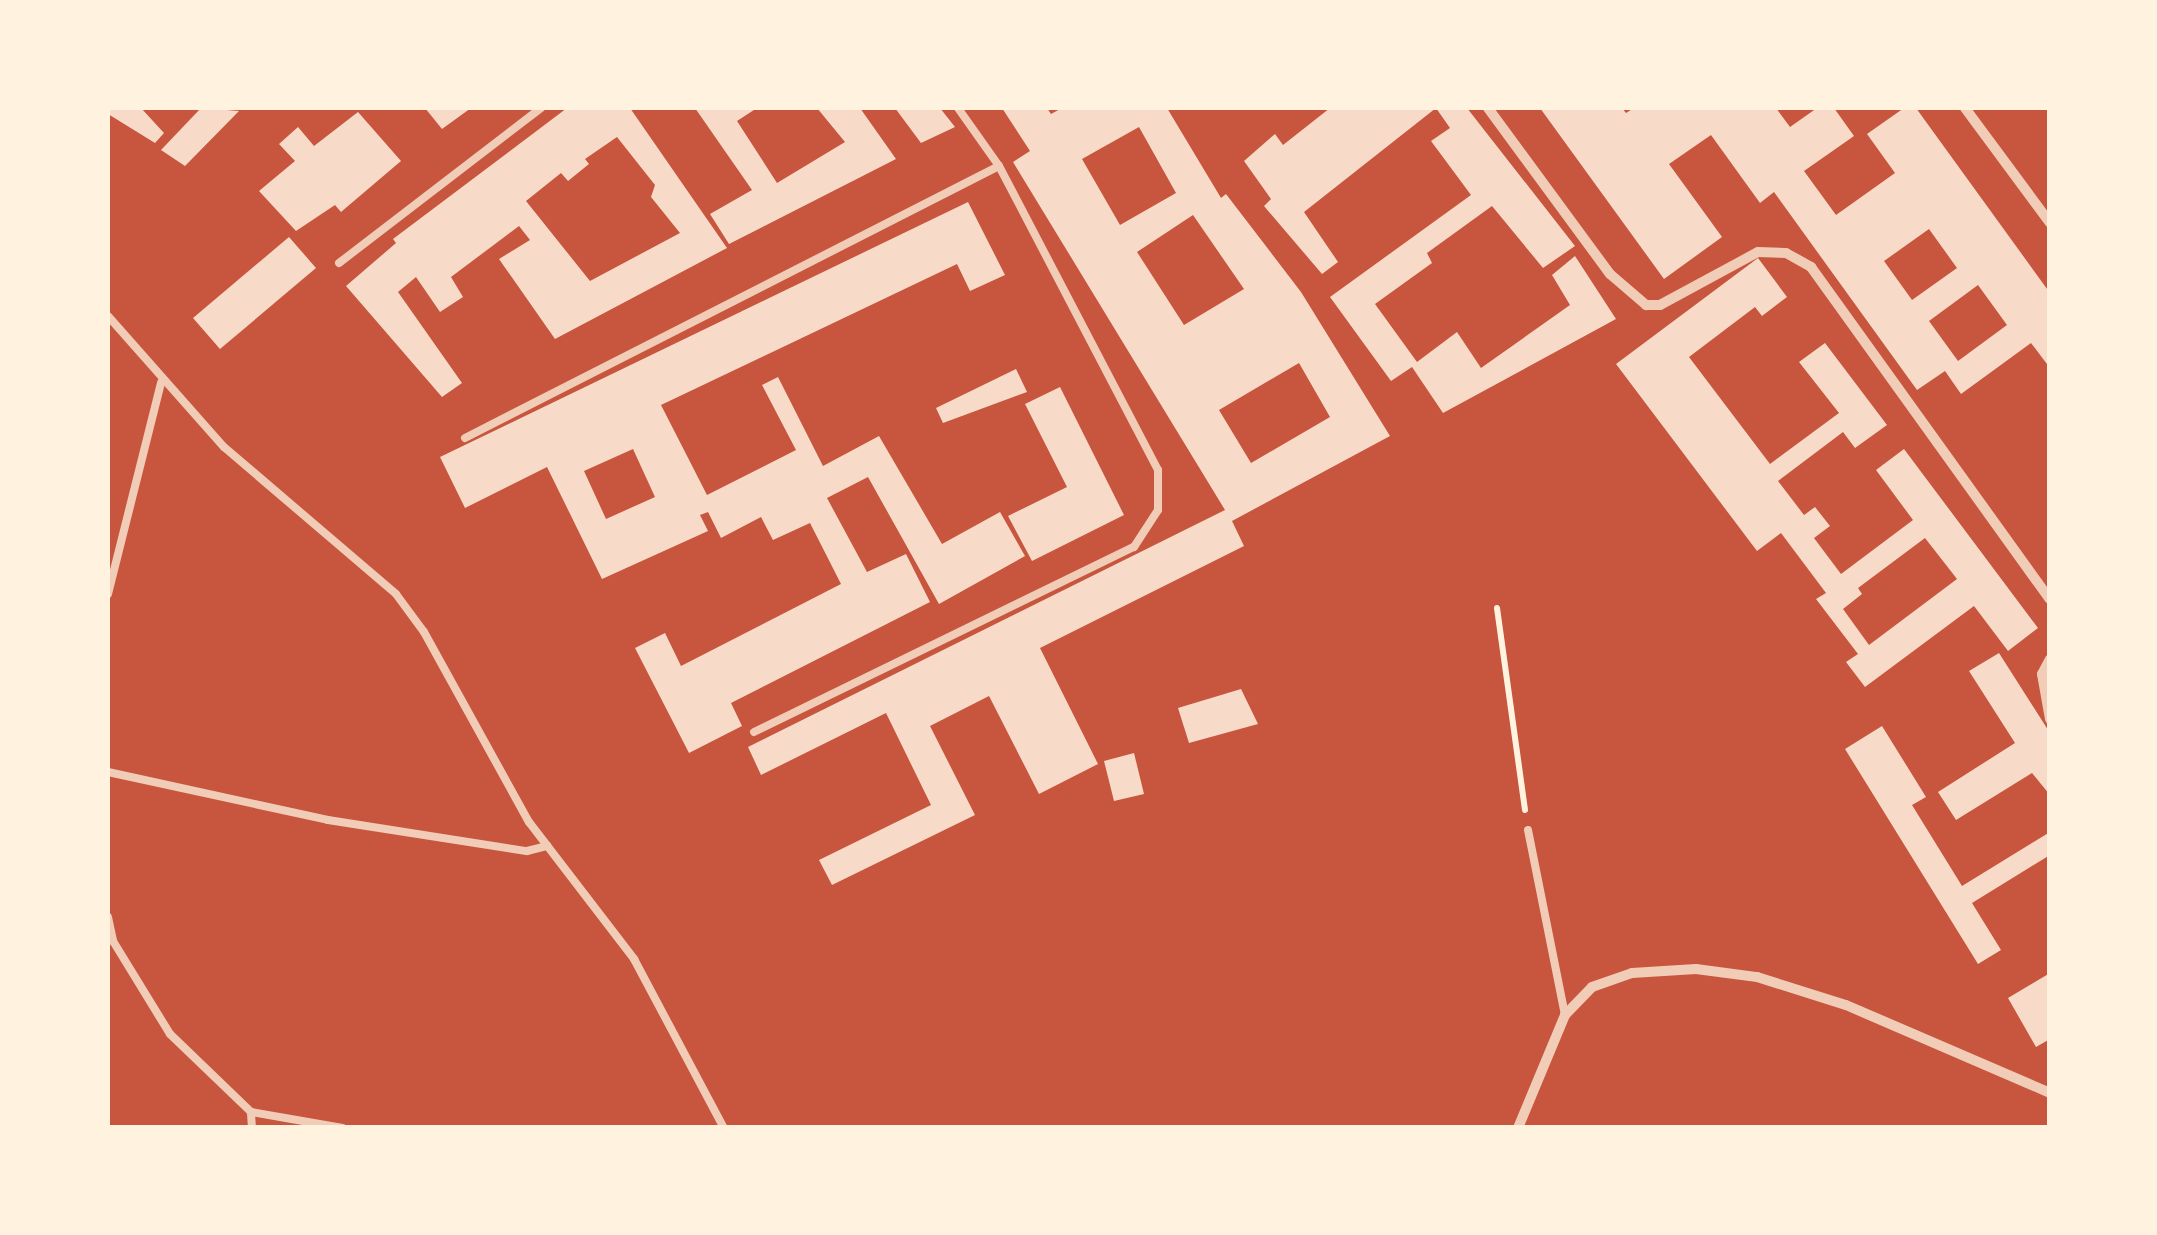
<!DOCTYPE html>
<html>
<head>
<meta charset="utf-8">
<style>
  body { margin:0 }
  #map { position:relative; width:2157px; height:1235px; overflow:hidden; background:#c8553d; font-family:"Alegreya Sans",sans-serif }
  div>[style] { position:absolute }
  .building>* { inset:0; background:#f7dbc8 }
  .path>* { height:6px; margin:-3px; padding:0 3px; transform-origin:3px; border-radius:3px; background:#fff3e0 }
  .service>* { height:8px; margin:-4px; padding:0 4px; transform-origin:4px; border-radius:4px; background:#f1ccb7 }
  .minor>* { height:10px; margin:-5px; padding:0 5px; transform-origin:5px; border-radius:5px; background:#f1ccb7 }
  span { translate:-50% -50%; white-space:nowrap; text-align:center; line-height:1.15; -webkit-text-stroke:9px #fff3e0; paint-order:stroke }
  .frame { position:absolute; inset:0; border:110px solid #fff3e0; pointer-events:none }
</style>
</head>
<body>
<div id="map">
  <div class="building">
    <i style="clip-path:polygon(108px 108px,141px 108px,164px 133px,155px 143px,108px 114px)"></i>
    <i style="clip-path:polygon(201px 108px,239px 111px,185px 166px,161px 150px)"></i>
    <i style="clip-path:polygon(425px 108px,471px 108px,442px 129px)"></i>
    <i style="clip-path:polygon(evenodd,567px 108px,630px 108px,727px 248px,555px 339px,499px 259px,530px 240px,519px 226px,451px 277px,463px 297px,440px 312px,416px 277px,398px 292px,462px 383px,442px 397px,346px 286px,396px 243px,393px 239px,567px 108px,617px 137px,655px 185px,651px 197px,680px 233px,590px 281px,526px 201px,561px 173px,568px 181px,589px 164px,585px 159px,617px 137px)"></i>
    <i style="clip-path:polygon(695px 108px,757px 108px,737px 121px,777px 183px,845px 142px,817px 108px,860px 108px,896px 159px,729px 244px,710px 214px,752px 190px)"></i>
    <i style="clip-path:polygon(895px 108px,940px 108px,955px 127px,921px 143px)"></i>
    <i style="clip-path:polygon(evenodd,1002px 108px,1047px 108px,1051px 114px,1062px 108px,1167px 108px,1221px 198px,1226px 194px,1301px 292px,1390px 436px,1232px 521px,1244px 546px,1040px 648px,1098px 764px,1039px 794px,989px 696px,930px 726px,975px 815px,832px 885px,819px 860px,931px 805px,886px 713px,761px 775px,748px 747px,1225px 510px,1013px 162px,1030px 151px,1002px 108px,1139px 127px,1176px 193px,1120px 225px,1082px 159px,1139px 127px,1002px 108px,1193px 215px,1244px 289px,1184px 325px,1137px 252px,1193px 215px,1002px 108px,1299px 363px,1330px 417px,1251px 463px,1219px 410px,1299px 363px)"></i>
    <i style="clip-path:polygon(1330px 108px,1467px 108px,1575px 246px,1543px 268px,1492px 206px,1427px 253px,1432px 263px,1375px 304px,1417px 362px,1457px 332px,1481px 368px,1570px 305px,1552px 275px,1575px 256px,1616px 319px,1443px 413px,1412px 367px,1391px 381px,1330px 297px,1471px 195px,1431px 141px,1450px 128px,1436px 108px,1304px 212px,1338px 262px,1322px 274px,1264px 206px,1271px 199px,1244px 161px,1275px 134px,1283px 145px)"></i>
    <i style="clip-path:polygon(evenodd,1540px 108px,1622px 108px,1626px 113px,1634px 108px,1776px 108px,1790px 127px,1817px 108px,1834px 108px,1854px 136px,1804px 171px,1836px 215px,1895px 173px,1867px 134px,1904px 108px,1916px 108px,2050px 293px,2050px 368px,2031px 343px,1961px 394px,1945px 371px,1917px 390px,1774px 192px,1760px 203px,1711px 135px,1669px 164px,1722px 237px,1664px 279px,1540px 108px,1929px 229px,1957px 268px,1912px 300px,1884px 261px,1929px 229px,1540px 108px,1978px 285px,2007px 325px,1958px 361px,1929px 321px,1978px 285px)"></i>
    <i style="clip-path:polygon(358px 112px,401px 161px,341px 212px,335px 205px,296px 231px,259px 191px,295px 161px,279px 144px,298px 127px,314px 146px)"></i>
    <i style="clip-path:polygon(evenodd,968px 202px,1005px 275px,970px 291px,957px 264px,661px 405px,707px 495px,796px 450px,762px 385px,778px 377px,823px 466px,879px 436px,942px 544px,1000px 512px,1025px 556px,939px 604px,868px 477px,827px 498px,867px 572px,906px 554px,930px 602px,731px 703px,742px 726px,689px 753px,635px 648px,665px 633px,681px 666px,841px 584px,810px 523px,773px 540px,761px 517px,721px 538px,708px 512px,700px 515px,708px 531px,602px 579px,547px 467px,465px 508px,440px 457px,968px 202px,633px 449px,655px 497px,606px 519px,584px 471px,633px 449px)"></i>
    <i style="clip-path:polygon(289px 237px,316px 268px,220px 349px,193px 318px)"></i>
    <i style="clip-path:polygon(evenodd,1758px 258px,1787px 297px,1762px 316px,1755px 307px,1689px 357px,1770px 464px,1839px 413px,1799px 362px,1825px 343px,1887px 425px,1855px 448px,1843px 432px,1778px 481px,1804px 515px,1815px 507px,1830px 526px,1814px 538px,1841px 574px,1913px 520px,1876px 470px,1904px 449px,2038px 628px,2008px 651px,1974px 606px,1865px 687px,1846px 662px,1858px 654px,1816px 599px,1826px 593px,1781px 533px,1757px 551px,1616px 364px,1758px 258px,1925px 538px,1957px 579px,1869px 645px,1843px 609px,1862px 594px,1858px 588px,1925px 538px)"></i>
    <i style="clip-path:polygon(1016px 369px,1027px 392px,943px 423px,936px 408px)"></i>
    <i style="clip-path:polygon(1060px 387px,1124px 515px,1032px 561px,1008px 516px,1067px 487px,1025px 404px)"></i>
    <i style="clip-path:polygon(1999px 653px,2050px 733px,2050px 795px,2032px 773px,1956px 820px,1938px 792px,2015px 743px,1969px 671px)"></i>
    <i style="clip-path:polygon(1241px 689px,1258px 724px,1189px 743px,1178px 708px)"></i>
    <i style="clip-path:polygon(1882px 726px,1926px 797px,1912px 805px,1962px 886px,2050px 832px,2050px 855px,1972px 903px,2001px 950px,1978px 964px,1845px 749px)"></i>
    <i style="clip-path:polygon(1134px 753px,1144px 794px,1114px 801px,1104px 761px)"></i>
    <i style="clip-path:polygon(2050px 973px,2050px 1039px,2036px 1047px,2008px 998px)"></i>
  </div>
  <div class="path">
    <i style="left:1497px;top:608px;width:204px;rotate:82.1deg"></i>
  </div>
  <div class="service">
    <i style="left:339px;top:263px;width:255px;rotate:-37.5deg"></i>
    <i style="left:108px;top:316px;width:175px;rotate:48.5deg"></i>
    <i style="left:224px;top:447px;width:226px;rotate:40.5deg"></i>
    <i style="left:396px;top:594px;width:47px;rotate:53.6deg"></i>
    <i style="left:424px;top:632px;width:217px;rotate:61.1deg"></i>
    <i style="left:529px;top:822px;width:173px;rotate:52.5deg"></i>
    <i style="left:634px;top:959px;width:191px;rotate:62deg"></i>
    <i style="left:465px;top:438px;width:599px;rotate:-26.99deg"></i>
    <i style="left:108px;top:594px;width:218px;rotate:-75.9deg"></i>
    <i style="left:754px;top:732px;width:423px;rotate:-26deg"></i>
    <i style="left:1134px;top:547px;width:44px;rotate:-57deg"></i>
    <i style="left:1158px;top:510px;width:40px;rotate:-90deg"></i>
    <i style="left:1158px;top:470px;width:343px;rotate:-117.6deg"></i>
    <i style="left:999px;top:166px;width:71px;rotate:-125.3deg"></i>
    <i style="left:108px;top:772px;width:225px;rotate:12.3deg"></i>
    <i style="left:328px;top:820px;width:201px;rotate:8.9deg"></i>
    <i style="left:527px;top:851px;width:21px;rotate:-14deg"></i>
    <i style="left:1528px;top:830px;width:189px;rotate:78.7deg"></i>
    <i style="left:108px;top:917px;width:25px;rotate:78deg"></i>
    <i style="left:113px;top:941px;width:109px;rotate:58.5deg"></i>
    <i style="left:170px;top:1034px;width:112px;rotate:43.9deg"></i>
    <i style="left:252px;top:1128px;width:16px;rotate:-94deg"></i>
    <i style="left:251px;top:1112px;width:93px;rotate:9.9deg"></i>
  </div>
  <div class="minor">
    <i style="left:1488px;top:108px;width:206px;rotate:53.7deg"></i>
    <i style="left:1610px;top:274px;width:48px;rotate:40.7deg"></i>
    <i style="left:1646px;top:305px;width:14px"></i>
    <i style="left:1660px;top:305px;width:111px;rotate:-28.4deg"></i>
    <i style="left:1758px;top:252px;width:28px;rotate:2deg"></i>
    <i style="left:1786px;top:253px;width:29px;rotate:29deg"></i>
    <i style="left:1811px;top:267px;width:409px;rotate:54.3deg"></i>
    <i style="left:1965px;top:108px;width:143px;rotate:53.5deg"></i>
    <i style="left:2050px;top:659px;width:17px;rotate:118deg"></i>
    <i style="left:2042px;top:674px;width:46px;rotate:79.9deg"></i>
    <i style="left:1518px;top:1128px;width:122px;rotate:-67.4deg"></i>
    <i style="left:1565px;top:1015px;width:39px;rotate:-46deg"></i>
    <i style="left:1592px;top:987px;width:42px;rotate:-19.3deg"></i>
    <i style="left:1632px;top:973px;width:64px;rotate:-3.6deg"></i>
    <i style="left:1696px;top:969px;width:62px;rotate:7.5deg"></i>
    <i style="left:1757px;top:977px;width:93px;rotate:17.5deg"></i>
    <i style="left:1846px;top:1005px;width:222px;rotate:23.3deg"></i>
  </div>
  <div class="frame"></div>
</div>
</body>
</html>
